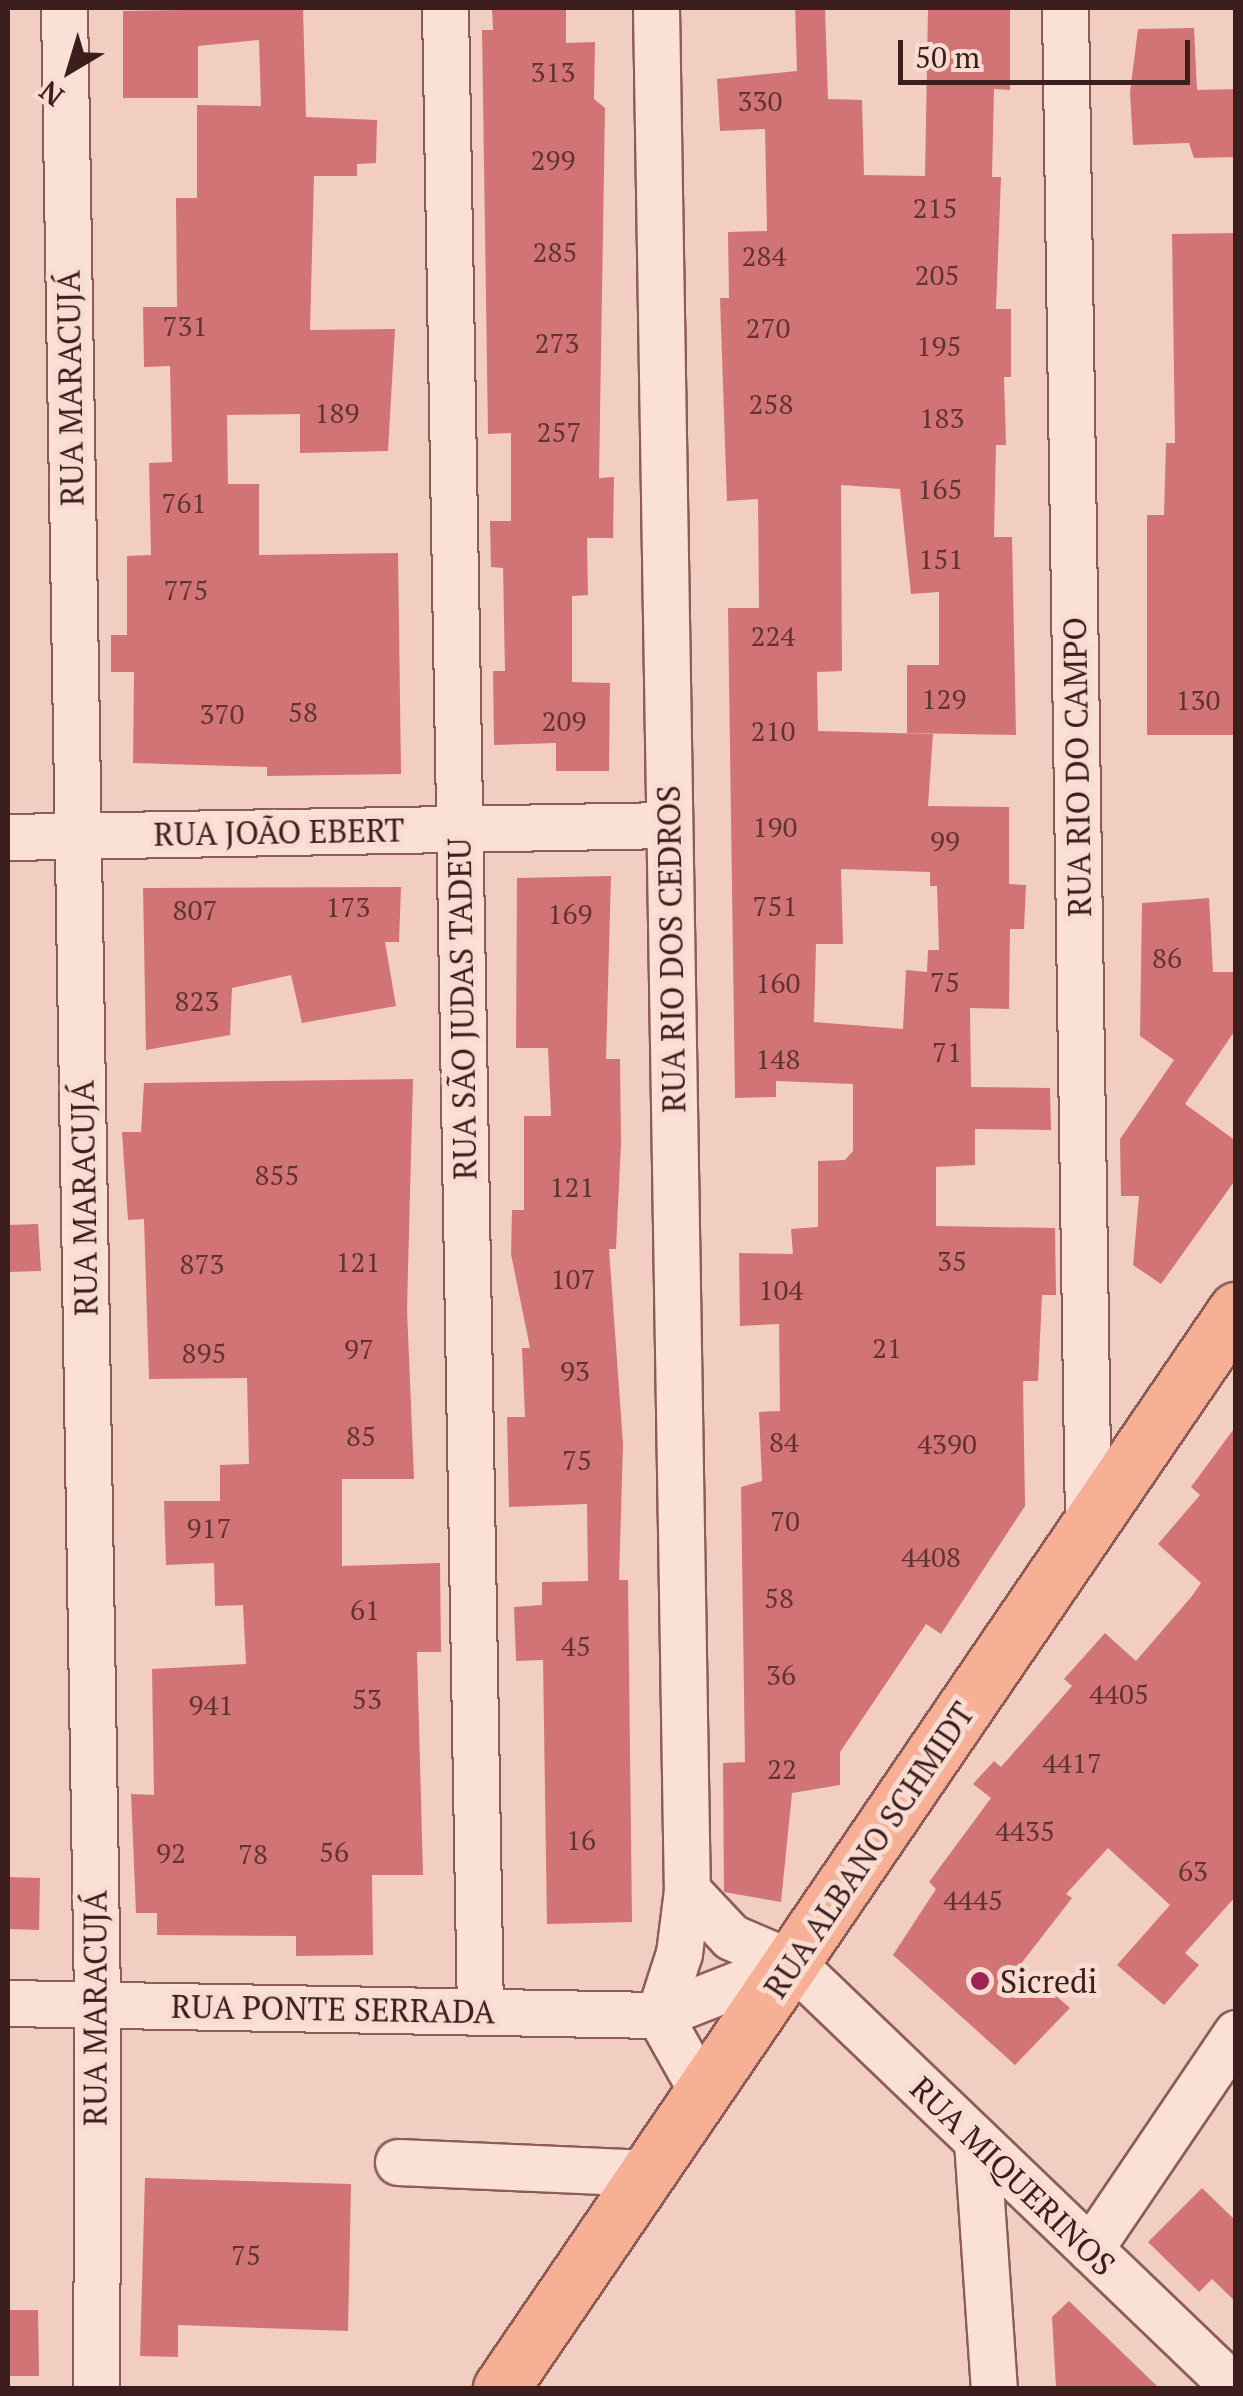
<!DOCTYPE html>
<html>
<head>
<meta charset="utf-8">
<style>
  body { margin:0 }
  #map { position:relative; width:1243px; height:2396px; overflow:hidden; background:#f1cec1; font-family:"PT Serif",serif }
  div>[style] { position:absolute }
  .building>* { inset:0; background:#d27475 }
  .roads { filter:drop-shadow(2px 0 #8c5d57) drop-shadow(-2px 0 #8c5d57) drop-shadow(0 2px #8c5d57) drop-shadow(0 -2px #8c5d57) }
  .minor>* { height:45px; margin:-22.5px; padding:0 22.5px; transform-origin:22.5px; border-radius:22.5px; background:#fbe0d5 }
  .major>* { height:55px; margin:-27.5px; padding:0 27.5px; transform-origin:27.5px; border-radius:27.5px; background:#f7b096 }
  .dots>* { width:28px; height:28px; translate:-50% -50%; box-sizing:border-box; border:5px solid #f8dcd1; border-radius:50% }
  span { translate:-50% -50%; white-space:nowrap; text-align:center; line-height:1.15; -webkit-text-stroke:10px #f8dcd1; paint-order:stroke }
  .number-label { font-size:28px; color:#613433 }
  .number-label span { -webkit-text-stroke-width:0 }
  .street-label { font-size:32px; color:#3b1e1d }
  .poi-label { font-size:32px; color:#3b1e1d }
  .left { translate:0 -50%; text-align:left }
  .frame { position:absolute; inset:0; border:10px solid #3b1e1d; pointer-events:none }
  .north { position:absolute; left:20px; top:20px; width:100px; height:100px; -webkit-text-stroke:8px #f8dcd1; paint-order:stroke; rotate:218deg; font-size:28px; font-weight:700; line-height:40px; text-align:center; color:#3b1e1d }
  .north::after { content:''; display:block; margin:auto; width:35px; height:45px; background:#3b1e1d; clip-path:polygon(50% 0,100% 100%,50% 72%,0 100%) }
  .scale { position:absolute; left:898px; top:40px; width:292px; height:45px; box-sizing:border-box; border:5px solid #3b1e1d; border-top:0; padding-left:12px; font-size:30px; line-height:35px; white-space:nowrap; color:#3b1e1d; -webkit-text-stroke:8px #f8dcd1; paint-order:stroke }
</style>
</head>
<body>
<div id="map">
  <div class="building">
    <i style="clip-path:polygon(303px 8px,306px 117px,377px 120px,376px 163px,357px 164px,357px 176px,314px 176px,310px 330px,395px 329px,388px 451px,300px 453px,300px 414px,227px 415px,228px 484px,259px 484px,259px 555px,398px 553px,401px 774px,267px 776px,267px 767px,133px 763px,134px 672px,111px 672px,111px 635px,127px 635px,127px 556px,151px 555px,149px 463px,172px 462px,170px 366px,144px 367px,143px 307px,177px 307px,176px 198px,197px 198px,197px 105px,261px 106px,259px 40px,198px 46px,198px 98px,123px 98px,123px 11px)"></i>
    <i style="clip-path:polygon(492px 8px,566px 8px,566px 43px,595px 42px,594px 99px,605px 108px,599px 478px,614px 477px,613px 538px,587px 538px,588px 595px,572px 596px,572px 682px,610px 683px,609px 771px,556px 771px,556px 743px,494px 745px,493px 671px,505px 671px,503px 568px,491px 567px,490px 521px,511px 521px,511px 433px,488px 434px,482px 30px,493px 30px)"></i>
    <i style="clip-path:polygon(evenodd,795px 8px,825px 8px,828px 99px,862px 100px,864px 175px,925px 176px,928px 8px,1010px 8px,1010px 90px,994px 89px,992px 177px,1001px 177px,996px 309px,1011px 309px,1011px 377px,1004px 377px,1006px 445px,996px 445px,994px 537px,1012px 537px,1016px 735px,907px 733px,907px 665px,939px 665px,939px 592px,911px 594px,900px 489px,841px 485px,842px 671px,817px 672px,818px 731px,933px 734px,928px 806px,1009px 807px,1009px 884px,1026px 885px,1024px 929px,1010px 929px,1009px 1009px,970px 1008px,971px 1087px,1050px 1088px,1051px 1130px,975px 1129px,975px 1165px,936px 1167px,936px 1226px,1055px 1228px,1056px 1295px,1042px 1295px,1038px 1381px,1023px 1381px,1025px 1506px,941px 1634px,926px 1624px,840px 1752px,840px 1785px,792px 1793px,781px 1902px,724px 1892px,723px 1763px,745px 1762px,741px 1487px,762px 1481px,759px 1412px,780px 1411px,779px 1324px,740px 1326px,739px 1253px,793px 1254px,791px 1229px,818px 1227px,818px 1161px,845px 1160px,853px 1151px,853px 1084px,776px 1081px,776px 1097px,735px 1098px,728px 608px,759px 608px,758px 499px,727px 501px,720px 298px,729px 298px,728px 232px,767px 231px,765px 129px,720px 131px,717px 79px,797px 71px,795px 8px,841px 869px,930px 872px,930px 886px,937px 886px,939px 950px,928px 950px,927px 972px,906px 970px,903px 1029px,814px 1022px,816px 944px,843px 944px,841px 869px)"></i>
    <i style="clip-path:polygon(1194px 28px,1197px 90px,1236px 89px,1236px 157px,1194px 158px,1189px 143px,1133px 145px,1130px 92px,1138px 29px)"></i>
    <i style="clip-path:polygon(1236px 233px,1236px 735px,1147px 735px,1147px 515px,1164px 515px,1166px 443px,1175px 443px,1172px 234px)"></i>
    <i style="clip-path:polygon(611px 876px,606px 1059px,620px 1059px,621px 1143px,616px 1249px,609px 1249px,623px 1444px,619px 1580px,628px 1580px,632px 1922px,547px 1924px,543px 1660px,516px 1661px,514px 1607px,542px 1605px,542px 1582px,588px 1581px,587px 1504px,509px 1507px,507px 1417px,525px 1417px,522px 1348px,530px 1348px,511px 1254px,512px 1210px,524px 1210px,524px 1116px,551px 1116px,548px 1048px,516px 1048px,517px 878px)"></i>
    <i style="clip-path:polygon(401px 887px,399px 942px,385px 942px,396px 1006px,302px 1023px,291px 975px,232px 988px,230px 1035px,146px 1050px,143px 888px)"></i>
    <i style="clip-path:polygon(1209px 898px,1213px 972px,1236px 972px,1236px 1029px,1185px 1104px,1236px 1141px,1236px 1179px,1161px 1284px,1133px 1265px,1139px 1196px,1121px 1196px,1120px 1139px,1174px 1060px,1140px 1036px,1142px 903px)"></i>
    <i style="clip-path:polygon(413px 1079px,407px 1309px,414px 1479px,342px 1479px,342px 1566px,440px 1563px,441px 1652px,417px 1652px,423px 1875px,372px 1875px,373px 1955px,296px 1956px,296px 1936px,157px 1935px,157px 1913px,136px 1913px,131px 1794px,154px 1795px,152px 1669px,246px 1664px,243px 1605px,215px 1606px,214px 1563px,166px 1565px,164px 1501px,220px 1501px,220px 1465px,249px 1464px,247px 1378px,149px 1379px,144px 1219px,128px 1220px,122px 1132px,141px 1132px,144px 1083px)"></i>
    <i style="clip-path:polygon(38px 1224px,41px 1271px,8px 1272px,8px 1225px)"></i>
    <i style="clip-path:polygon(1236px 1426px,1236px 1896px,1185px 1953px,1199px 1965px,1164px 2005px,1117px 1965px,1170px 1905px,1108px 1848px,1066px 1894px,1072px 1898px,1020px 1965px,1070px 2008px,1015px 2065px,893px 1955px,936px 1889px,929px 1882px,991px 1798px,973px 1784px,994px 1761px,1001px 1767px,1072px 1686px,1064px 1679px,1105px 1633px,1136px 1661px,1192px 1596px,1201px 1583px,1158px 1544px,1200px 1495px,1191px 1487px)"></i>
    <i style="clip-path:polygon(8px 1877px,40px 1878px,39px 1930px,8px 1929px)"></i>
    <i style="clip-path:polygon(145px 2178px,351px 2184px,348px 2331px,178px 2325px,178px 2357px,140px 2356px)"></i>
    <i style="clip-path:polygon(1202px 2188px,1236px 2221px,1236px 2302px,1212px 2279px,1199px 2292px,1148px 2242px)"></i>
    <i style="clip-path:polygon(1069px 2301px,1159px 2388px,1056px 2388px,1052px 2317px)"></i>
    <i style="clip-path:polygon(8px 2310px,38px 2310px,39px 2376px,8px 2376px)"></i>
  </div>
  <div class="roads">
    <div class="minor">
      <i style="left:64px;top:8px;width:1997px;rotate:89.05deg"></i>
      <i style="left:97px;top:2005px;width:383px;rotate:90.1deg"></i>
      <i style="left:445px;top:8px;width:2003px;rotate:89deg"></i>
      <i style="left:656px;top:8px;width:1882px;rotate:89.06deg"></i>
      <i style="left:687px;top:1890px;width:64px;rotate:97.2deg"></i>
      <i style="left:679px;top:1953px;width:65px;rotate:107.9deg"></i>
      <i style="left:1065px;top:8px;width:1519px;rotate:89.13deg"></i>
      <i style="left:8px;top:837px;width:661px;rotate:-1.04deg"></i>
      <i style="left:687px;top:1890px;width:64px;rotate:46.9deg"></i>
      <i style="left:731px;top:1937px;width:66px;rotate:23.1deg"></i>
      <i style="left:792px;top:1963px;width:614px;rotate:43.81deg"></i>
      <i style="left:8px;top:2003px;width:651px;rotate:1.06deg"></i>
      <i style="left:659px;top:2015px;width:143px;rotate:-21.4deg"></i>
      <i style="left:659px;top:2015px;width:90px;rotate:60.6deg"></i>
      <i style="left:977px;top:2141px;width:248px;rotate:86.1deg"></i>
      <i style="left:398px;top:2162px;width:251px;rotate:2.5deg"></i>
      <i style="left:1090px;top:2249px;width:261px;rotate:-55.9deg"></i>
    </div>
    <div class="major">
      <i style="left:501px;top:2388px;width:1305px;rotate:-55.71deg"></i>
    </div>
  </div>
  <div class="dots">
    <i style="left:980px;top:1981px;background:#a02358"></i>
  </div>
  <div class="number-label">
    <span style="left:553px;top:72px">313</span>
    <span style="left:760px;top:101px">330</span>
    <span style="left:553px;top:160px">299</span>
    <span style="left:935px;top:208px">215</span>
    <span style="left:555px;top:252px">285</span>
    <span style="left:764px;top:256px">284</span>
    <span style="left:937px;top:275px">205</span>
    <span style="left:185px;top:326px">731</span>
    <span style="left:768px;top:328px">270</span>
    <span style="left:557px;top:343px">273</span>
    <span style="left:939px;top:346px">195</span>
    <span style="left:771px;top:404px">258</span>
    <span style="left:337px;top:413px">189</span>
    <span style="left:942px;top:418px">183</span>
    <span style="left:559px;top:432px">257</span>
    <span style="left:940px;top:489px">165</span>
    <span style="left:184px;top:503px">761</span>
    <span style="left:941px;top:559px">151</span>
    <span style="left:186px;top:590px">775</span>
    <span style="left:773px;top:636px">224</span>
    <span style="left:944px;top:699px">129</span>
    <span style="left:1198px;top:700px">130</span>
    <span style="left:303px;top:712px">58</span>
    <span style="left:222px;top:714px">370</span>
    <span style="left:564px;top:721px">209</span>
    <span style="left:773px;top:731px">210</span>
    <span style="left:775px;top:827px">190</span>
    <span style="left:945px;top:841px">99</span>
    <span style="left:775px;top:906px">751</span>
    <span style="left:348px;top:907px">173</span>
    <span style="left:195px;top:910px">807</span>
    <span style="left:570px;top:914px">169</span>
    <span style="left:1167px;top:958px">86</span>
    <span style="left:945px;top:982px">75</span>
    <span style="left:778px;top:983px">160</span>
    <span style="left:197px;top:1001px">823</span>
    <span style="left:947px;top:1052px">71</span>
    <span style="left:778px;top:1059px">148</span>
    <span style="left:277px;top:1175px">855</span>
    <span style="left:572px;top:1187px">121</span>
    <span style="left:952px;top:1261px">35</span>
    <span style="left:358px;top:1262px">121</span>
    <span style="left:202px;top:1264px">873</span>
    <span style="left:573px;top:1279px">107</span>
    <span style="left:781px;top:1290px">104</span>
    <span style="left:887px;top:1348px">21</span>
    <span style="left:359px;top:1349px">97</span>
    <span style="left:204px;top:1353px">895</span>
    <span style="left:575px;top:1371px">93</span>
    <span style="left:361px;top:1436px">85</span>
    <span style="left:784px;top:1442px">84</span>
    <span style="left:947px;top:1444px">4390</span>
    <span style="left:577px;top:1460px">75</span>
    <span style="left:785px;top:1521px">70</span>
    <span style="left:209px;top:1528px">917</span>
    <span style="left:931px;top:1557px">4408</span>
    <span style="left:779px;top:1598px">58</span>
    <span style="left:365px;top:1610px">61</span>
    <span style="left:576px;top:1646px">45</span>
    <span style="left:781px;top:1675px">36</span>
    <span style="left:1119px;top:1694px">4405</span>
    <span style="left:367px;top:1699px">53</span>
    <span style="left:211px;top:1705px">941</span>
    <span style="left:1072px;top:1763px">4417</span>
    <span style="left:782px;top:1769px">22</span>
    <span style="left:1025px;top:1831px">4435</span>
    <span style="left:581px;top:1840px">16</span>
    <span style="left:334px;top:1852px">56</span>
    <span style="left:171px;top:1853px">92</span>
    <span style="left:253px;top:1854px">78</span>
    <span style="left:1193px;top:1871px">63</span>
    <span style="left:973px;top:1900px">4445</span>
    <span style="left:246px;top:2255px">75</span>
  </div>
  <div class="street-label">
    <span style="left:70px;top:388px;rotate:-91deg">RUA MARACUJÁ</span>
    <span style="left:1077px;top:767px;rotate:-91deg">RUA RIO DO CAMPO</span>
    <span style="left:279px;top:832px;rotate:-1deg">RUA JOÃO EBERT</span>
    <span style="left:671px;top:949px;rotate:-91deg">RUA RIO DOS CEDROS</span>
    <span style="left:462px;top:1009px;rotate:-91deg">RUA SÃO JUDAS TADEU</span>
    <span style="left:84px;top:1198px;rotate:-91deg">RUA MARACUJÁ</span>
    <span style="left:869px;top:1850px;rotate:-56deg">RUA ALBANO SCHMIDT</span>
    <span style="left:95px;top:2008px;rotate:-90deg">RUA MARACUJÁ</span>
    <span style="left:333px;top:2009px;rotate:1deg">RUA PONTE SERRADA</span>
    <span style="left:1013px;top:2176px;rotate:44deg">RUA MIQUERINOS</span>
  </div>
  <div class="poi-label">
    <span class="left" style="left:1000px;top:1981px">Sicredi</span>
  </div>
  <div class="frame"></div>
  <div class="north">N</div>
  <div class="scale">50 m</div>
</div>
</body>
</html>
